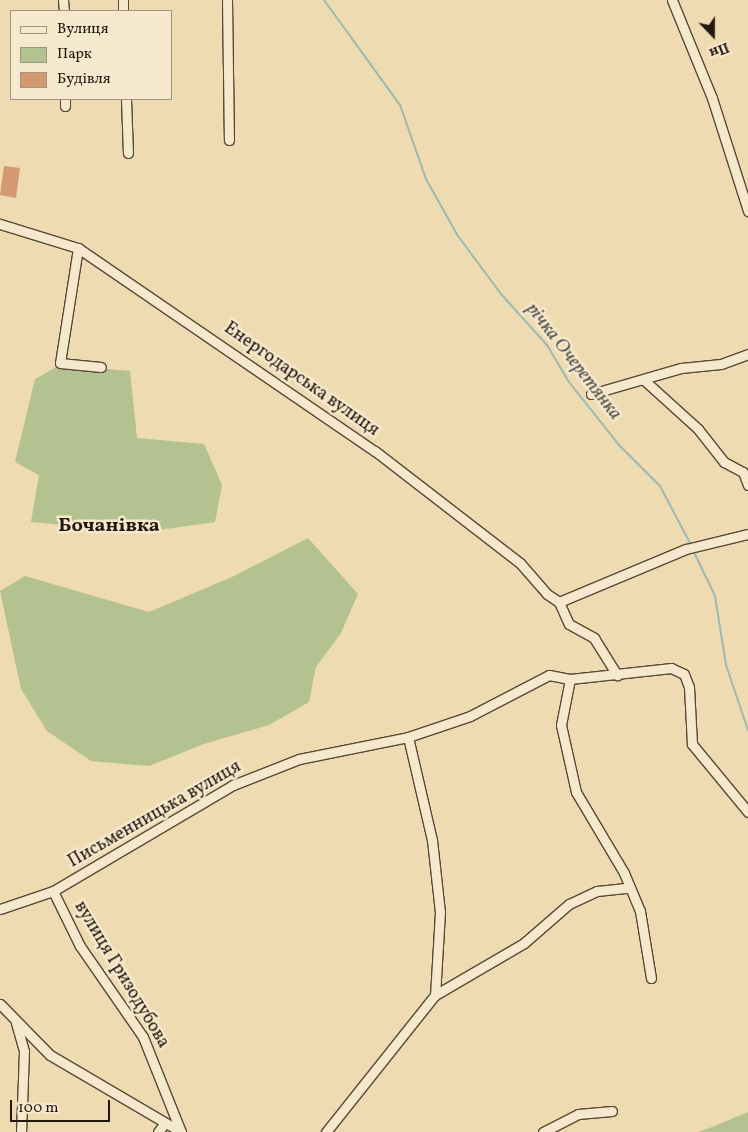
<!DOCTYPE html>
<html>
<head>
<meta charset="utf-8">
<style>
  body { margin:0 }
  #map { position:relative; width:748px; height:1132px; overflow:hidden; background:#efdbb1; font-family:Vollkorn,serif }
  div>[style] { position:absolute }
  .green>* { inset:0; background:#b4c190 }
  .stream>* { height:2px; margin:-1px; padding:0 1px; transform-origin:1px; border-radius:1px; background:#9cb9b3 }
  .building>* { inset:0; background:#d49972 }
  .roads { filter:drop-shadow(1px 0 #564937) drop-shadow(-1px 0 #564937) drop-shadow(0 1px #564937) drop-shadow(0 -1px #564937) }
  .minor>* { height:9px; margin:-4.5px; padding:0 4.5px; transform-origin:4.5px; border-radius:4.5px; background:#f5e8cc }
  span { translate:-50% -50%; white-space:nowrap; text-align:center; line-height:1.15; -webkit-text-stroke:5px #f5e8cc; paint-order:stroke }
  .street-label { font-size:18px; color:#23180e }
  .water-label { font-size:19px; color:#4d5048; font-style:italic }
  .quarter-label { font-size:20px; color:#23180e; font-weight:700 }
  .legend { position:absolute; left:10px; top:10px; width:162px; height:90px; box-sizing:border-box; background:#f5e8cc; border:1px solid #a19580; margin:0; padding:6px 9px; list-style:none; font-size:15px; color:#23180e }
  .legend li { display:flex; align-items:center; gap:10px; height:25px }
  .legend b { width:25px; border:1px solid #a19580 }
  .north { position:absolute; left:688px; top:10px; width:50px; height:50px; -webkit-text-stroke:4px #f5e8cc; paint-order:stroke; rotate:158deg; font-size:14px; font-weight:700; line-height:20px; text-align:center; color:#23180e }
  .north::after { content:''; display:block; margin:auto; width:18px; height:22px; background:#23180e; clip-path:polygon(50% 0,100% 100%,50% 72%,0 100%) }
  .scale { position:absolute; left:10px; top:1100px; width:100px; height:22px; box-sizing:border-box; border:2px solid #23180e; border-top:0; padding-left:6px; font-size:15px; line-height:18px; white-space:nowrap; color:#23180e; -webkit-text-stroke:4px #f5e8cc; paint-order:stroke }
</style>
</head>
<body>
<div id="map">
  <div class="green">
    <i style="clip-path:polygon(60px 365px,130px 371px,137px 438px,204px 444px,222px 485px,215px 522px,145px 532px,31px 522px,39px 475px,15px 462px,35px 379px)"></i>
    <i style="clip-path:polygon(308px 538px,358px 594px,341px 633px,316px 667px,309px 702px,269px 725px,204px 744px,149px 766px,91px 761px,47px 731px,21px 689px,0 591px,25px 576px,149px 612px,232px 577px)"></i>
    <i style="clip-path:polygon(748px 1112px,748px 1132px,698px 1132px,712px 1127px)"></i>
  </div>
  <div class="stream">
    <i style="left:324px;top:0;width:130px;rotate:54.1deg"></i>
    <i style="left:400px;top:105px;width:78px;rotate:70.6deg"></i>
    <i style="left:426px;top:179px;width:65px;rotate:60.7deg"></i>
    <i style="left:458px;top:236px;width:72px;rotate:53.4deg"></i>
    <i style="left:501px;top:294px;width:69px;rotate:48deg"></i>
    <i style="left:547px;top:345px;width:43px;rotate:59.3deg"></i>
    <i style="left:569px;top:382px;width:80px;rotate:51.6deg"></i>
    <i style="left:619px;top:445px;width:58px;rotate:45deg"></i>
    <i style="left:660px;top:486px;width:67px;rotate:62.3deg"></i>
    <i style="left:693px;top:550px;width:51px;rotate:64.4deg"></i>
    <i style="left:715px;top:596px;width:70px;rotate:80.9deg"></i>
    <i style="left:726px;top:665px;width:69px;rotate:71.3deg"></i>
  </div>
  <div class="building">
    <i style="clip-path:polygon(4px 166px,20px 168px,16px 198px,0 195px)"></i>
  </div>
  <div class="roads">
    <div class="minor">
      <i style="left:63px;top:0;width:11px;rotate:85deg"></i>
      <i style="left:123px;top:0;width:11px;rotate:90deg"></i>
      <i style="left:227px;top:0;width:140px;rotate:89.2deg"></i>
      <i style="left:672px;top:0;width:106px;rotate:67.8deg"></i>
      <i style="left:712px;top:98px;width:119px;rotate:72.3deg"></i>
      <i style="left:65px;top:99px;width:7px;rotate:90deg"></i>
      <i style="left:126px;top:99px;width:54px;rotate:87.9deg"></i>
      <i style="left:0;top:224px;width:82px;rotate:17.1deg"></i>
      <i style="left:78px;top:248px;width:360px;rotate:34.4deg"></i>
      <i style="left:375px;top:451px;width:183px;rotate:37.7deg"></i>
      <i style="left:520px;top:563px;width:41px;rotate:48.9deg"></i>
      <i style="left:547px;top:594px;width:14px;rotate:34deg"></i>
      <i style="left:559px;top:602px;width:24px;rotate:66deg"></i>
      <i style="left:569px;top:624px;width:29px;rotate:29deg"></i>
      <i style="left:594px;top:638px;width:44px;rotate:58.1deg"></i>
      <i style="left:78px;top:248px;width:116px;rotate:98.9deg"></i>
      <i style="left:60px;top:363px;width:41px;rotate:5.6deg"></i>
      <i style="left:644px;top:380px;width:73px;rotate:42.2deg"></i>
      <i style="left:698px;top:429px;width:42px;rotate:51.8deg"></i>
      <i style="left:724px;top:462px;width:21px;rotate:28deg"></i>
      <i style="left:743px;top:472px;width:14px;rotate:69deg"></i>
      <i style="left:591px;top:394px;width:94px;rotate:-16.1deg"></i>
      <i style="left:681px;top:368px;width:40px;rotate:-5.7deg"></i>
      <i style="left:721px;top:364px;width:29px;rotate:-20deg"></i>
      <i style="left:559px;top:602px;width:138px;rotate:-22.7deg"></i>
      <i style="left:686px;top:549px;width:64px;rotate:-13.6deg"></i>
      <i style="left:570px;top:679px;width:47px;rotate:101.1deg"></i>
      <i style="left:561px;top:725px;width:69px;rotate:77.4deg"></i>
      <i style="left:576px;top:792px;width:94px;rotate:59.3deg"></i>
      <i style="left:624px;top:873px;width:41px;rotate:67.2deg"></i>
      <i style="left:640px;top:911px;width:68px;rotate:80.7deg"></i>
      <i style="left:408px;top:737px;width:106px;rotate:76.9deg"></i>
      <i style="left:432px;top:840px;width:72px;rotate:83.7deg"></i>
      <i style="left:440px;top:912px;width:83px;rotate:93.4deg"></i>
      <i style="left:53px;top:891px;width:61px;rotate:63.9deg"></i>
      <i style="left:80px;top:946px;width:111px;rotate:55.3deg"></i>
      <i style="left:143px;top:1037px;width:102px;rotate:68.2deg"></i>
      <i style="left:0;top:909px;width:56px;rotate:-18.8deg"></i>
      <i style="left:53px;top:891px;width:209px;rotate:-30.5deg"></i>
      <i style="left:233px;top:785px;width:71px;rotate:-21.5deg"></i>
      <i style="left:299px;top:759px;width:111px;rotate:-11.4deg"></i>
      <i style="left:408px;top:737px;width:65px;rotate:-18.7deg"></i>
      <i style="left:470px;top:716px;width:89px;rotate:-27.4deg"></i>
      <i style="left:549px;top:675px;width:21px;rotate:11deg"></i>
      <i style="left:570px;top:679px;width:102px;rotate:-6.2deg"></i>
      <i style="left:671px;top:668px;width:14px;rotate:25deg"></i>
      <i style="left:684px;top:674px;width:14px;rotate:69deg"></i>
      <i style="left:689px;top:687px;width:57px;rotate:87deg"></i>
      <i style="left:692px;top:744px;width:88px;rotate:50.5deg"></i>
      <i style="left:0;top:1004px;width:71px;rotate:45.6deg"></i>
      <i style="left:50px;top:1055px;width:152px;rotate:30.4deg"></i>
      <i style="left:16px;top:1023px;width:29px;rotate:74deg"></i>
      <i style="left:24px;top:1051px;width:81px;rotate:92.1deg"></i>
      <i style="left:158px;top:1132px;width:10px;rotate:-53deg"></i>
      <i style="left:326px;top:1132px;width:175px;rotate:-51.5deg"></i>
      <i style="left:435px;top:995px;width:103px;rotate:-30.3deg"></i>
      <i style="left:524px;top:943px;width:60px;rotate:-40.9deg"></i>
      <i style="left:569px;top:904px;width:31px;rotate:-25deg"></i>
      <i style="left:597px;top:891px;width:31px;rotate:-6deg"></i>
      <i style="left:543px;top:1132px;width:39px;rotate:-27deg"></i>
      <i style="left:578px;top:1114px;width:34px;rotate:-5deg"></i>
    </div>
  </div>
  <div class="street-label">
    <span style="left:301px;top:380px;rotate:35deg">Енергодарська вулиця</span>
    <span style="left:155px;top:815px;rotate:-30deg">Письменницька вулиця</span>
    <span style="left:121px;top:975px;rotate:59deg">вулиця Гризодубова</span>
  </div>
  <div class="water-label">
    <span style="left:573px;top:362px;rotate:52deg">річка Очеретянка</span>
  </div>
  <div class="quarter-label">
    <span style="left:109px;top:526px">Бочанівка</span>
  </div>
  <ul class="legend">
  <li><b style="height:6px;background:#f5e8cc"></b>Вулиця</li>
  <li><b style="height:14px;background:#b4c190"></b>Парк</li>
  <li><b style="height:14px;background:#d49972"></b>Будівля</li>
  </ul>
  <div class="north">Пн</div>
  <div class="scale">100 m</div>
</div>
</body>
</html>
